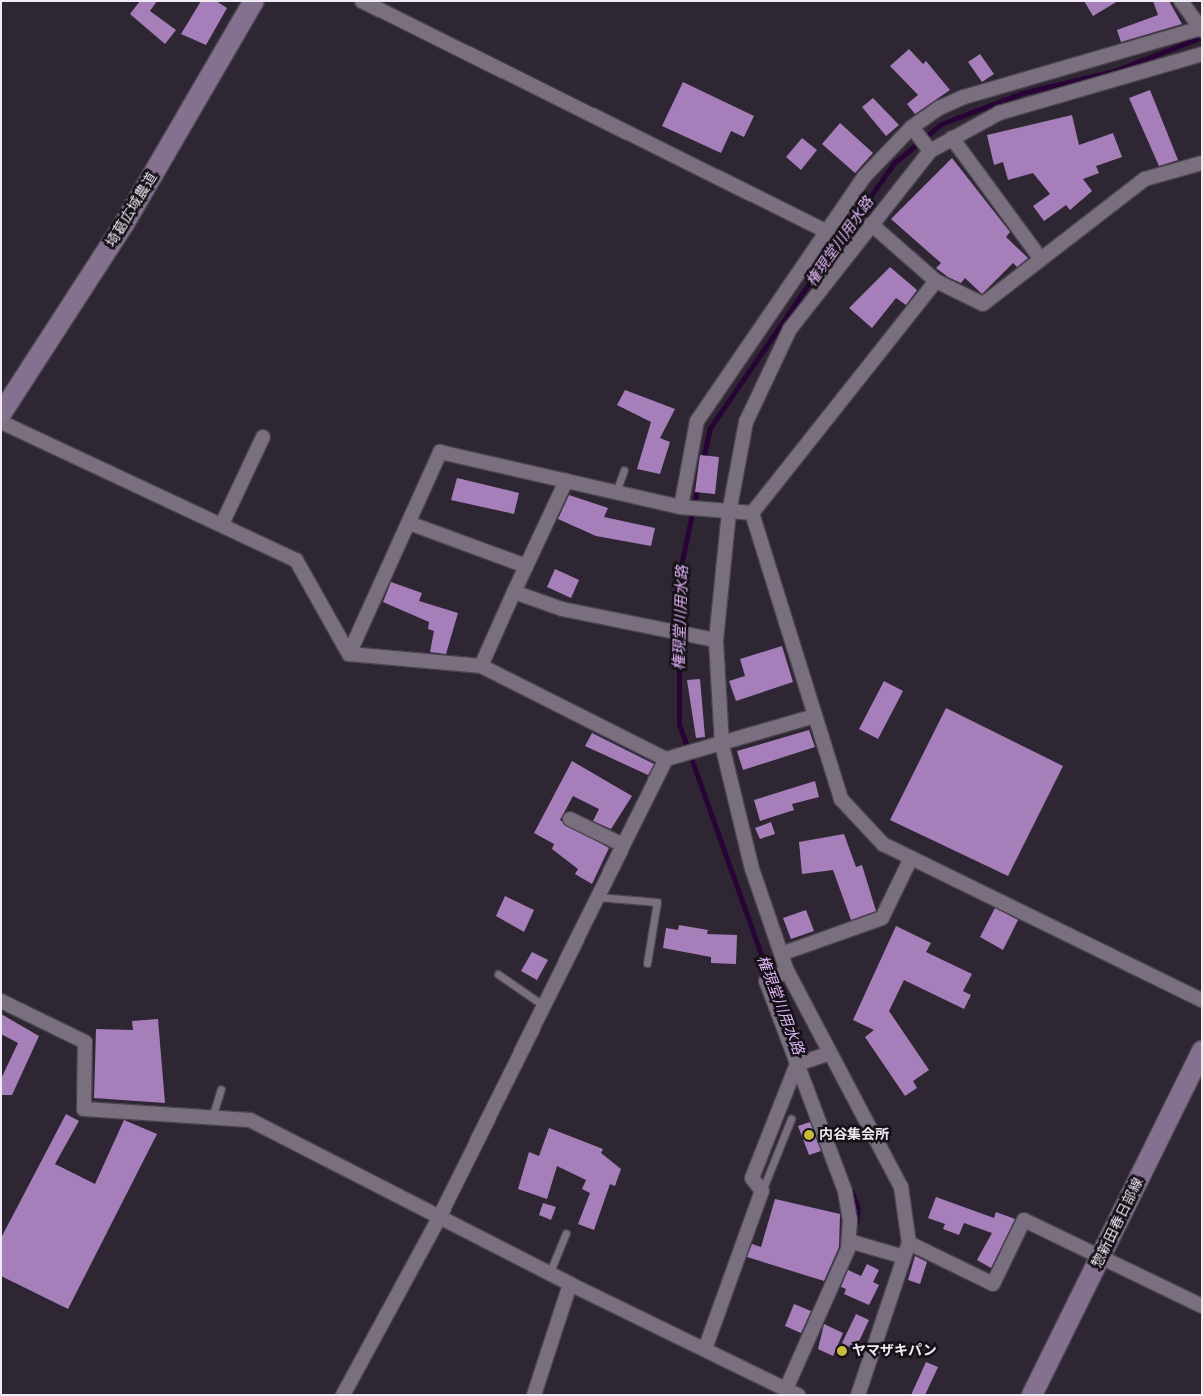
<!DOCTYPE html>
<html>
<head>
<meta charset="utf-8">
<style>
  body { margin:0 }
  #map { position:relative; width:1203px; height:1396px; overflow:hidden; background:#2f2634; font-family:Bitter,"Noto Sans JP",serif }
  div>[style] { position:absolute }
  .stream>* { height:5px; margin:-2.5px; padding:0 2.5px; transform-origin:2.5px; border-radius:2.5px; background:#270336 }
  .building>* { inset:0; background:#a67fba }
  .roads { filter:drop-shadow(1px 0 #4b4450) drop-shadow(-1px 0 #4b4450) drop-shadow(0 1px #4b4450) drop-shadow(0 -1px #4b4450) }
  .lane>* { height:7px; margin:-3.5px; padding:0 3.5px; transform-origin:3.5px; border-radius:3.5px; background:#796f7f }
  .street>* { height:14px; margin:-7px; padding:0 7px; transform-origin:7px; border-radius:7px; background:#796f7f }
  .secondary>* { height:20px; margin:-10px; padding:0 10px; transform-origin:10px; border-radius:10px; background:#84708f }
  .dots>* { width:14px; height:14px; translate:-50% -50%; box-sizing:border-box; border:2px solid #151117; border-radius:50% }
  span { translate:-50% -50%; white-space:nowrap; text-align:center; line-height:1.15; -webkit-text-stroke:5px #151117; paint-order:stroke }
  .street-label { font-size:14px; color:#f0eaf4 }
  .poi-label { font-size:14px; color:#f0eaf4; font-weight:700 }
  .left { translate:0 -50%; text-align:left }
  .water-label { font-size:15px; color:#e0b5f7; font-style:italic }
  .frame { position:absolute; inset:0; border:2px solid #f0eaf4; pointer-events:none }
</style>
</head>
<body>
<div id="map">
  <div class="stream">
    <i style="left:703px;top:460px;width:33px;rotate:-78deg"></i>
    <i style="left:710px;top:428px;width:184px;rotate:-55.6deg"></i>
    <i style="left:814px;top:276px;width:138px;rotate:-54.7deg"></i>
    <i style="left:894px;top:163px;width:61px;rotate:-39.7deg"></i>
    <i style="left:941px;top:124px;width:87px;rotate:-20.9deg"></i>
    <i style="left:1022px;top:93px;width:95px;rotate:-13.4deg"></i>
    <i style="left:1114px;top:71px;width:94px;rotate:-21.1deg"></i>
    <i style="left:698px;top:486px;width:91px;rotate:102.1deg"></i>
    <i style="left:679px;top:575px;width:149px;rotate:90deg"></i>
    <i style="left:679px;top:724px;width:271px;rotate:70.4deg"></i>
    <i style="left:851px;top:1190px;width:19px;rotate:69deg"></i>
    <i style="left:858px;top:1208px;width:15px;rotate:98deg"></i>
  </div>
  <div class="building">
    <i style="clip-path:polygon(140px 1px,157px 1px,150px 11px,176px 30px,165px 44px,130px 14px)"></i>
    <i style="clip-path:polygon(201px 1px,216px 1px,227px 8px,206px 45px,181px 34px)"></i>
    <i style="clip-path:polygon(1084px 1px,1118px 1px,1093px 16px)"></i>
    <i style="clip-path:polygon(1153px 1px,1169px 1px,1182px 24px,1121px 42px,1117px 30px,1158px 15px)"></i>
    <i style="clip-path:polygon(909px 49px,923px 64px,926px 61px,950px 90px,915px 114px,907px 104px,918px 95px,890px 66px)"></i>
    <i style="clip-path:polygon(980px 54px,994px 74px,982px 82px,968px 62px)"></i>
    <i style="clip-path:polygon(683px 82px,754px 116px,744px 137px,731px 131px,721px 153px,662px 126px)"></i>
    <i style="clip-path:polygon(1150px 90px,1178px 160px,1159px 166px,1129px 98px)"></i>
    <i style="clip-path:polygon(873px 98px,899px 125px,886px 136px,862px 107px)"></i>
    <i style="clip-path:polygon(1072px 115px,1079px 145px,1113px 133px,1122px 157px,1096px 166px,1099px 173px,1083px 179px,1092px 191px,1070px 210px,1066px 205px,1044px 221px,1033px 206px,1050px 194px,1033px 173px,1008px 180px,1003px 162px,994px 165px,987px 135px)"></i>
    <i style="clip-path:polygon(840px 123px,873px 153px,855px 173px,822px 144px)"></i>
    <i style="clip-path:polygon(802px 138px,817px 150px,801px 170px,786px 157px)"></i>
    <i style="clip-path:polygon(952px 158px,1010px 232px,1006px 237px,1028px 258px,1017px 267px,1013px 263px,982px 294px,965px 278px,961px 283px,948px 277px,936px 268px,941px 263px,891px 219px)"></i>
    <i style="clip-path:polygon(890px 267px,917px 290px,906px 305px,896px 298px,872px 328px,849px 308px)"></i>
    <i style="clip-path:polygon(625px 390px,675px 409px,660px 438px,670px 442px,660px 474px,637px 469px,651px 422px,617px 405px)"></i>
    <i style="clip-path:polygon(700px 455px,719px 457px,715px 494px,695px 492px)"></i>
    <i style="clip-path:polygon(457px 478px,519px 493px,514px 514px,451px 500px)"></i>
    <i style="clip-path:polygon(569px 495px,608px 508px,604px 517px,655px 528px,651px 546px,596px 536px,558px 519px)"></i>
    <i style="clip-path:polygon(555px 569px,579px 580px,571px 598px,547px 587px)"></i>
    <i style="clip-path:polygon(391px 582px,422px 593px,419px 601px,458px 613px,446px 654px,430px 652px,434px 631px,428px 629px,429px 622px,383px 602px)"></i>
    <i style="clip-path:polygon(782px 646px,793px 682px,736px 701px,729px 681px,745px 676px,740px 659px)"></i>
    <i style="clip-path:polygon(700px 679px,705px 737px,696px 738px,687px 680px)"></i>
    <i style="clip-path:polygon(884px 681px,903px 691px,878px 739px,859px 729px)"></i>
    <i style="clip-path:polygon(946px 708px,1063px 766px,1008px 876px,890px 820px)"></i>
    <i style="clip-path:polygon(809px 730px,815px 747px,743px 770px,737px 751px)"></i>
    <i style="clip-path:polygon(592px 733px,654px 764px,648px 775px,585px 746px)"></i>
    <i style="clip-path:polygon(572px 761px,632px 796px,611px 829px,593px 821px,599px 809px,573px 796px,560px 820px,609px 848px,592px 884px,575px 874px,578px 869px,552px 849px,554px 844px,534px 833px)"></i>
    <i style="clip-path:polygon(815px 781px,819px 797px,792px 804px,794px 810px,760px 821px,754px 800px)"></i>
    <i style="clip-path:polygon(771px 822px,775px 834px,760px 839px,755px 828px)"></i>
    <i style="clip-path:polygon(844px 834px,856px 867px,862px 865px,876px 911px,851px 920px,833px 870px,802px 874px,799px 842px)"></i>
    <i style="clip-path:polygon(505px 896px,534px 910px,524px 932px,496px 916px)"></i>
    <i style="clip-path:polygon(995px 908px,1018px 920px,1003px 950px,980px 937px)"></i>
    <i style="clip-path:polygon(806px 910px,814px 931px,791px 939px,783px 918px)"></i>
    <i style="clip-path:polygon(679px 925px,708px 930px,707px 934px,737px 935px,736px 964px,711px 963px,711px 957px,663px 948px,666px 928px,678px 930px)"></i>
    <i style="clip-path:polygon(896px 926px,931px 943px,926px 952px,972px 974px,963px 991px,971px 995px,964px 1009px,904px 980px,889px 1011px,929px 1070px,913px 1081px,917px 1088px,905px 1096px,865px 1037px,874px 1030px,853px 1020px)"></i>
    <i style="clip-path:polygon(532px 952px,548px 960px,537px 980px,521px 971px)"></i>
    <i style="clip-path:polygon(1px 1014px,39px 1036px,12px 1095px,1px 1095px,1px 1079px,18px 1043px,1px 1034px)"></i>
    <i style="clip-path:polygon(158px 1019px,165px 1103px,94px 1098px,96px 1029px,133px 1030px,132px 1021px)"></i>
    <i style="clip-path:polygon(66px 1114px,79px 1121px,55px 1164px,95px 1184px,124px 1120px,157px 1134px,68px 1309px,1px 1276px,1px 1238px)"></i>
    <i style="clip-path:polygon(810px 1122px,821px 1151px,809px 1155px,798px 1126px)"></i>
    <i style="clip-path:polygon(549px 1128px,603px 1149px,601px 1153px,621px 1169px,615px 1186px,610px 1184px,594px 1230px,578px 1224px,590px 1193px,582px 1189px,586px 1180px,557px 1166px,547px 1199px,518px 1189px,529px 1152px,539px 1156px)"></i>
    <i style="clip-path:polygon(936px 1197px,994px 1218px,996px 1212px,1015px 1219px,991px 1268px,977px 1260px,992px 1233px,964px 1223px,959px 1235px,943px 1229px,945px 1224px,928px 1218px)"></i>
    <i style="clip-path:polygon(775px 1199px,840px 1214px,839px 1247px,824px 1281px,747px 1257px,752px 1244px,761px 1247px)"></i>
    <i style="clip-path:polygon(543px 1203px,556px 1207px,551px 1220px,539px 1215px)"></i>
    <i style="clip-path:polygon(915px 1256px,927px 1262px,920px 1284px,908px 1280px)"></i>
    <i style="clip-path:polygon(867px 1264px,879px 1270px,873px 1282px,879px 1285px,869px 1305px,844px 1294px,846px 1289px,841px 1287px,848px 1270px,861px 1276px)"></i>
    <i style="clip-path:polygon(794px 1304px,811px 1311px,801px 1333px,785px 1326px)"></i>
    <i style="clip-path:polygon(856px 1314px,869px 1320px,855px 1350px,842px 1343px)"></i>
    <i style="clip-path:polygon(824px 1324px,843px 1333px,833px 1356px,818px 1349px)"></i>
    <i style="clip-path:polygon(926px 1362px,938px 1367px,925px 1395px,911px 1395px)"></i>
  </div>
  <div class="roads">
    <div class="lane">
      <i style="left:616px;top:492px;width:23px;rotate:-70deg"></i>
      <i style="left:598px;top:897px;width:59px;rotate:4.8deg"></i>
      <i style="left:657px;top:902px;width:62px;rotate:99.3deg"></i>
      <i style="left:498px;top:974px;width:56px;rotate:34.8deg"></i>
      <i style="left:212px;top:1118px;width:30px;rotate:-73deg"></i>
      <i style="left:762px;top:1191px;width:78px;rotate:-68.1deg"></i>
      <i style="left:549px;top:1274px;width:44px;rotate:-67.5deg"></i>
    </div>
    <div class="street">
      <i style="left:362px;top:1px;width:549px;rotate:26.38deg"></i>
      <i style="left:1181px;top:1px;width:36px;rotate:54deg"></i>
      <i style="left:912px;top:127px;width:30px;rotate:53deg"></i>
      <i style="left:952px;top:138px;width:150px;rotate:53.7deg"></i>
      <i style="left:871px;top:224px;width:86px;rotate:41.2deg"></i>
      <i style="left:936px;top:281px;width:52px;rotate:26.1deg"></i>
      <i style="left:983px;top:304px;width:205px;rotate:-37.7deg"></i>
      <i style="left:1145px;top:179px;width:59px;rotate:-15.7deg"></i>
      <i style="left:936px;top:281px;width:296px;rotate:128.4deg"></i>
      <i style="left:752px;top:513px;width:300px;rotate:72.7deg"></i>
      <i style="left:841px;top:799px;width:62px;rotate:47deg"></i>
      <i style="left:883px;top:844px;width:355px;rotate:26.1deg"></i>
      <i style="left:1px;top:422px;width:326px;rotate:25.1deg"></i>
      <i style="left:296px;top:560px;width:108px;rotate:60.6deg"></i>
      <i style="left:349px;top:654px;width:133px;rotate:5.2deg"></i>
      <i style="left:481px;top:666px;width:81px;rotate:-66deg"></i>
      <i style="left:514px;top:592px;width:51px;rotate:19.5deg"></i>
      <i style="left:562px;top:609px;width:157px;rotate:11.4deg"></i>
      <i style="left:681px;top:507px;width:87px;rotate:-79.5deg"></i>
      <i style="left:697px;top:421px;width:296px;rotate:-55.6deg"></i>
      <i style="left:864px;top:177px;width:69px;rotate:-46.2deg"></i>
      <i style="left:912px;top:127px;width:33px;rotate:-35deg"></i>
      <i style="left:939px;top:108px;width:27px;rotate:-24deg"></i>
      <i style="left:964px;top:97px;width:247px;rotate:-16.2deg"></i>
      <i style="left:409px;top:523px;width:125px;rotate:20.2deg"></i>
      <i style="left:222px;top:524px;width:96px;rotate:-64.8deg"></i>
      <i style="left:514px;top:592px;width:123px;rotate:-64.9deg"></i>
      <i style="left:349px;top:654px;width:222px;rotate:-65.7deg"></i>
      <i style="left:440px;top:452px;width:247px;rotate:12.9deg"></i>
      <i style="left:681px;top:507px;width:71px;rotate:4.8deg"></i>
      <i style="left:481px;top:666px;width:207px;rotate:26.7deg"></i>
      <i style="left:570px;top:819px;width:59px;rotate:26.1deg"></i>
      <i style="left:781px;top:954px;width:107px;rotate:-19.6deg"></i>
      <i style="left:882px;top:918px;width:67px;rotate:-64.2deg"></i>
      <i style="left:1px;top:1001px;width:93px;rotate:26deg"></i>
      <i style="left:85px;top:1042px;width:67px;rotate:90.9deg"></i>
      <i style="left:84px;top:1109px;width:166px;rotate:3.8deg"></i>
      <i style="left:250px;top:1120px;width:360px;rotate:27.1deg"></i>
      <i style="left:570px;top:1284px;width:254px;rotate:26deg"></i>
      <i style="left:849px;top:1241px;width:57px;rotate:16.2deg"></i>
      <i style="left:909px;top:1243px;width:93px;rotate:26deg"></i>
      <i style="left:993px;top:1284px;width:71px;rotate:-64.2deg"></i>
      <i style="left:1024px;top:1220px;width:198px;rotate:25.8deg"></i>
      <i style="left:705px;top:1349px;width:168px;rotate:-70.2deg"></i>
      <i style="left:762px;top:1191px;width:16px;rotate:-128deg"></i>
      <i style="left:752px;top:1178px;width:123px;rotate:-68.5deg"></i>
      <i style="left:797px;top:1064px;width:32px;rotate:-18deg"></i>
      <i style="left:786px;top:1389px;width:153px;rotate:-66.1deg"></i>
      <i style="left:848px;top:1249px;width:29px;rotate:-86deg"></i>
      <i style="left:850px;top:1220px;width:29px;rotate:-100deg"></i>
      <i style="left:845px;top:1191px;width:224px;rotate:-110.6deg"></i>
      <i style="left:766px;top:981px;width:23px;rotate:-25deg"></i>
      <i style="left:343px;top:1395px;width:201px;rotate:-61.5deg"></i>
      <i style="left:439px;top:1218px;width:512px;rotate:-63.69deg"></i>
      <i style="left:666px;top:759px;width:155px;rotate:-16.1deg"></i>
      <i style="left:534px;top:1395px;width:117px;rotate:-72deg"></i>
      <i style="left:858px;top:1395px;width:160px;rotate:-71.5deg"></i>
      <i style="left:909px;top:1243px;width:57px;rotate:-98.1deg"></i>
      <i style="left:901px;top:1187px;width:244px;rotate:-117.8deg"></i>
      <i style="left:787px;top:971px;width:108px;rotate:-108.9deg"></i>
      <i style="left:752px;top:869px;width:128px;rotate:-103.6deg"></i>
      <i style="left:722px;top:745px;width:105px;rotate:-93.3deg"></i>
      <i style="left:716px;top:640px;width:128px;rotate:-84.2deg"></i>
      <i style="left:729px;top:513px;width:93px;rotate:-79.4deg"></i>
      <i style="left:746px;top:422px;width:103px;rotate:-64.7deg"></i>
      <i style="left:790px;top:329px;width:226px;rotate:-51.8deg"></i>
      <i style="left:930px;top:151px;width:79px;rotate:-28.8deg"></i>
      <i style="left:999px;top:113px;width:211px;rotate:-16.2deg"></i>
    </div>
    <div class="secondary">
      <i style="left:1px;top:414px;width:226px;rotate:-57.1deg"></i>
      <i style="left:124px;top:224px;width:258px;rotate:-59.8deg"></i>
      <i style="left:1032px;top:1395px;width:384px;rotate:-63.7deg"></i>
    </div>
  </div>
  <div class="dots">
    <i style="left:809px;top:1135px;background:#c7bb3b"></i>
    <i style="left:842px;top:1351px;background:#c7bb3b"></i>
  </div>
  <div class="street-label">
    <span style="left:132px;top:210px;rotate:-59deg">埼葛広域農道</span>
    <span style="left:1118px;top:1223px;rotate:-64deg">惣新田春日部線</span>
  </div>
  <div class="poi-label">
    <span class="left" style="left:819px;top:1135px">内谷集会所</span>
    <span class="left" style="left:852px;top:1351px">ヤマザキパン</span>
  </div>
  <div class="water-label">
    <span style="left:840px;top:242px;rotate:-55deg">権現堂川用水路</span>
    <span style="left:681px;top:618px;rotate:-88deg">権現堂川用水路</span>
    <span style="left:780px;top:1005px;rotate:69deg">権現堂川用水路</span>
  </div>
  <div class="frame"></div>
</div>
</body>
</html>
